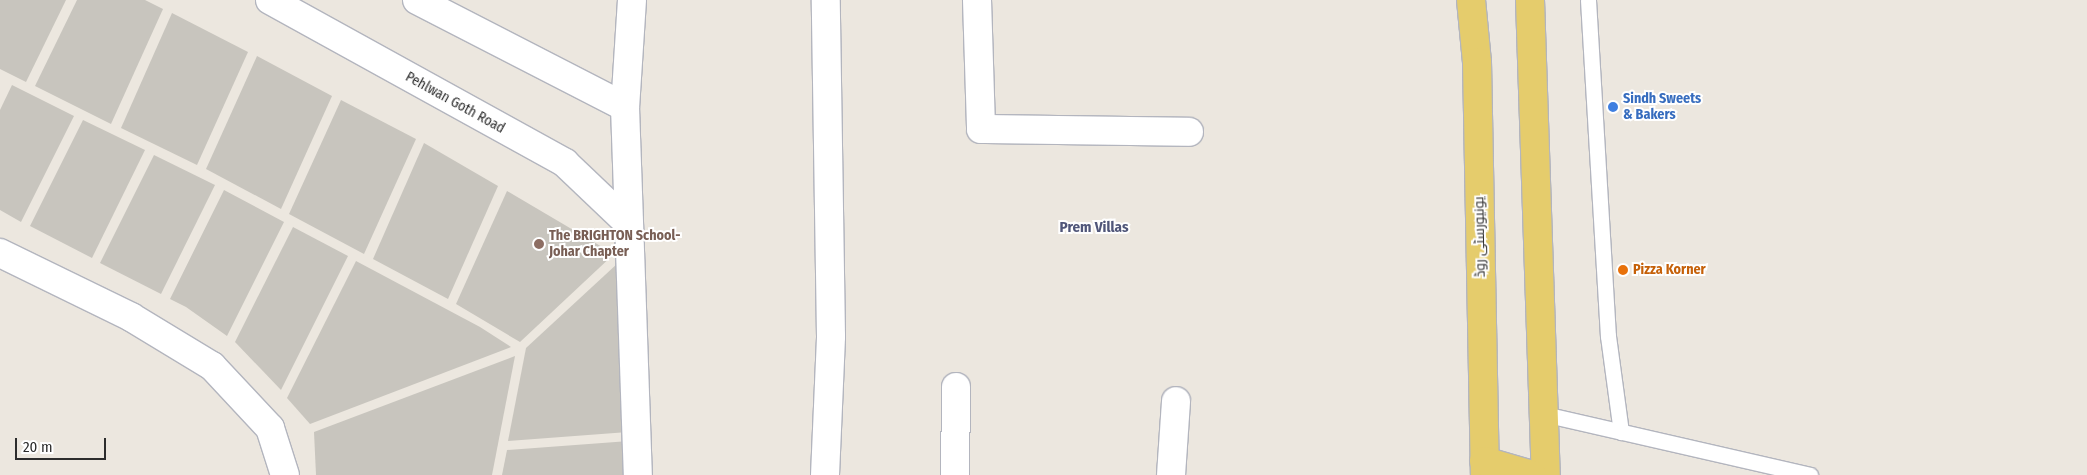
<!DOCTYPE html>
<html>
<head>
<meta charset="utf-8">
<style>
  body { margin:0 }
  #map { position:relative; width:2087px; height:475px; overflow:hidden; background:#ece7df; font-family:"Fira Sans Condensed",Cairo,sans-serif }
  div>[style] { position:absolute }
  .building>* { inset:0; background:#c8c5be }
  .roads { filter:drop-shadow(1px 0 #b3b5be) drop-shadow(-1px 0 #b3b5be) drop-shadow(0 1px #b3b5be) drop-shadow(0 -1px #b3b5be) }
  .service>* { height:15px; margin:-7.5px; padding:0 7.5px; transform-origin:7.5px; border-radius:7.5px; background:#fff }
  .minor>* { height:28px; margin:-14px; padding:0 14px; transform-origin:14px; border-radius:14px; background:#fff }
  .secondary>* { height:28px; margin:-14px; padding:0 14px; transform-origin:14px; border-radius:14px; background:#fff }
  .primary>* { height:28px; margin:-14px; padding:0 14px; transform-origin:14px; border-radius:14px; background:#e5cc6c }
  .dots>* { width:14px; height:14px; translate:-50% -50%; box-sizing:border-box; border:2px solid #fff; border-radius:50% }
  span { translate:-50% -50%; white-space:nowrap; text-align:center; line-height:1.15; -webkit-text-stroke:4px #fff; paint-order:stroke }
  .shop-label { font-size:14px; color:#366cbe; font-weight:700 }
  .left { translate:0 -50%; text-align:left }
  .street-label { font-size:14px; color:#2c2c2c }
  .education-label { font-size:14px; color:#785e54; font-weight:700 }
  .food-label { font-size:14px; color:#c56008; font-weight:700 }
  .neighbourhood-label { font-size:15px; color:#505679; font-weight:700 }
  .scale { position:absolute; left:15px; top:438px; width:91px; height:22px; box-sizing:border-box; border:2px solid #2c2c2c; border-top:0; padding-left:6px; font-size:15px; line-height:18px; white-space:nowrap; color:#2c2c2c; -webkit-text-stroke:4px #fff; paint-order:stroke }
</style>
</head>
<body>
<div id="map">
  <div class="building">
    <i style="clip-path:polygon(0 0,66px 0,26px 82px,0 69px)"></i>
    <i style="clip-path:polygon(77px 0,145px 0,163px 9px,111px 124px,35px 86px)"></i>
    <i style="clip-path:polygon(172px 13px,248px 52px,197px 165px,121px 128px)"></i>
    <i style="clip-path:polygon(257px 56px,332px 96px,281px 209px,206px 169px)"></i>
    <i style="clip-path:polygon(12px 85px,74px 116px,21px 222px,0 210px,0 110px)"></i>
    <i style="clip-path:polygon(341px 100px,416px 139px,364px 254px,289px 214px)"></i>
    <i style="clip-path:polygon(83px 120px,145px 150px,92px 258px,30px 226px)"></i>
    <i style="clip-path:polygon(424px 143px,498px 186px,448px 299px,373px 259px)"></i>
    <i style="clip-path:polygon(154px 155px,215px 185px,161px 294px,100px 263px)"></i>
    <i style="clip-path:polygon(224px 190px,284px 222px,227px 336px,186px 307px,170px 299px)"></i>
    <i style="clip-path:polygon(507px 191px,614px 254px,520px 342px,456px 304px)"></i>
    <i style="clip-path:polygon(293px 227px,348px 256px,281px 390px,235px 342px)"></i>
    <i style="clip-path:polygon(356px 261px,480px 327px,511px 347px,310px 424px,287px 398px)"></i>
    <i style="clip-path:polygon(618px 263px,628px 432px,508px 441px,526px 348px)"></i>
    <i style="clip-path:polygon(515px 356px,492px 475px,316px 475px,314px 432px)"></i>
    <i style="clip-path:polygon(629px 441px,631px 475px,502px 475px,507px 450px)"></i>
  </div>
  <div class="roads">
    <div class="service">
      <i style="left:1588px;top:0;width:337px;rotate:86.6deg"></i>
      <i style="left:1608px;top:336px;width:97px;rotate:82.3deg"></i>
      <i style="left:1544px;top:414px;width:273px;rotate:12.9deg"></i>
    </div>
    <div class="minor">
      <i style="left:977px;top:0;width:129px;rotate:88.2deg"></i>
      <i style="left:981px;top:129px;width:208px;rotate:0.8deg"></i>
      <i style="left:0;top:253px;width:146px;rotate:26deg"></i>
      <i style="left:131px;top:317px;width:95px;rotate:31.2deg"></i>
      <i style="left:212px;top:366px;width:85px;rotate:46.9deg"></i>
      <i style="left:270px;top:428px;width:49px;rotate:72.3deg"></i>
      <i style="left:955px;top:475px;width:88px;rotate:-89.3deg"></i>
      <i style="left:1171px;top:475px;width:74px;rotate:-86.1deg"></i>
    </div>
    <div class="secondary">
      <i style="left:270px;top:0;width:337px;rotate:28.9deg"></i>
      <i style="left:565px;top:163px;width:87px;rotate:43.6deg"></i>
      <i style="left:417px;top:0;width:234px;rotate:27.2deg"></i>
      <i style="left:632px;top:0;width:107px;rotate:93.7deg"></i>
      <i style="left:625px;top:107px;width:368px;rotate:88deg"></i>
      <i style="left:825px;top:475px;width:139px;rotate:-87.5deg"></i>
      <i style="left:831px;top:336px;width:336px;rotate:-90.9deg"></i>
    </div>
    <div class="primary">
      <i style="left:1471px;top:0;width:62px;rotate:84.5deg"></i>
      <i style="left:1477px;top:62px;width:413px;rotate:88.9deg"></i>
      <i style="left:1530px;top:0;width:475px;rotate:88.1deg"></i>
      <i style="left:1484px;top:461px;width:50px;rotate:16.3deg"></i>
    </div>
  </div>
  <div class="dots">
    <i style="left:1613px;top:107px;background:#3f7fe0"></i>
    <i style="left:539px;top:244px;background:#8d6e63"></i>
    <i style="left:1623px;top:270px;background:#e8710a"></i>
  </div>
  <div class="shop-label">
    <span class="left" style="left:1623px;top:107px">Sindh Sweets<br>&amp; Bakers</span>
  </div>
  <div class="street-label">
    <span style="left:455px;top:103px;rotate:29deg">Pehlwan Goth Road</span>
    <span style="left:1480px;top:237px;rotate:-91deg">یونیورسٹی روڈ</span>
  </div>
  <div class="education-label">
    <span class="left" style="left:549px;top:244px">The BRIGHTON School-<br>Johar Chapter</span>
  </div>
  <div class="food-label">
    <span class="left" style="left:1633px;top:270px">Pizza Korner</span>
  </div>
  <div class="neighbourhood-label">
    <span style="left:1094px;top:228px">Prem Villas</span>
  </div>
  <div class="scale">20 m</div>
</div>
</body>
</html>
